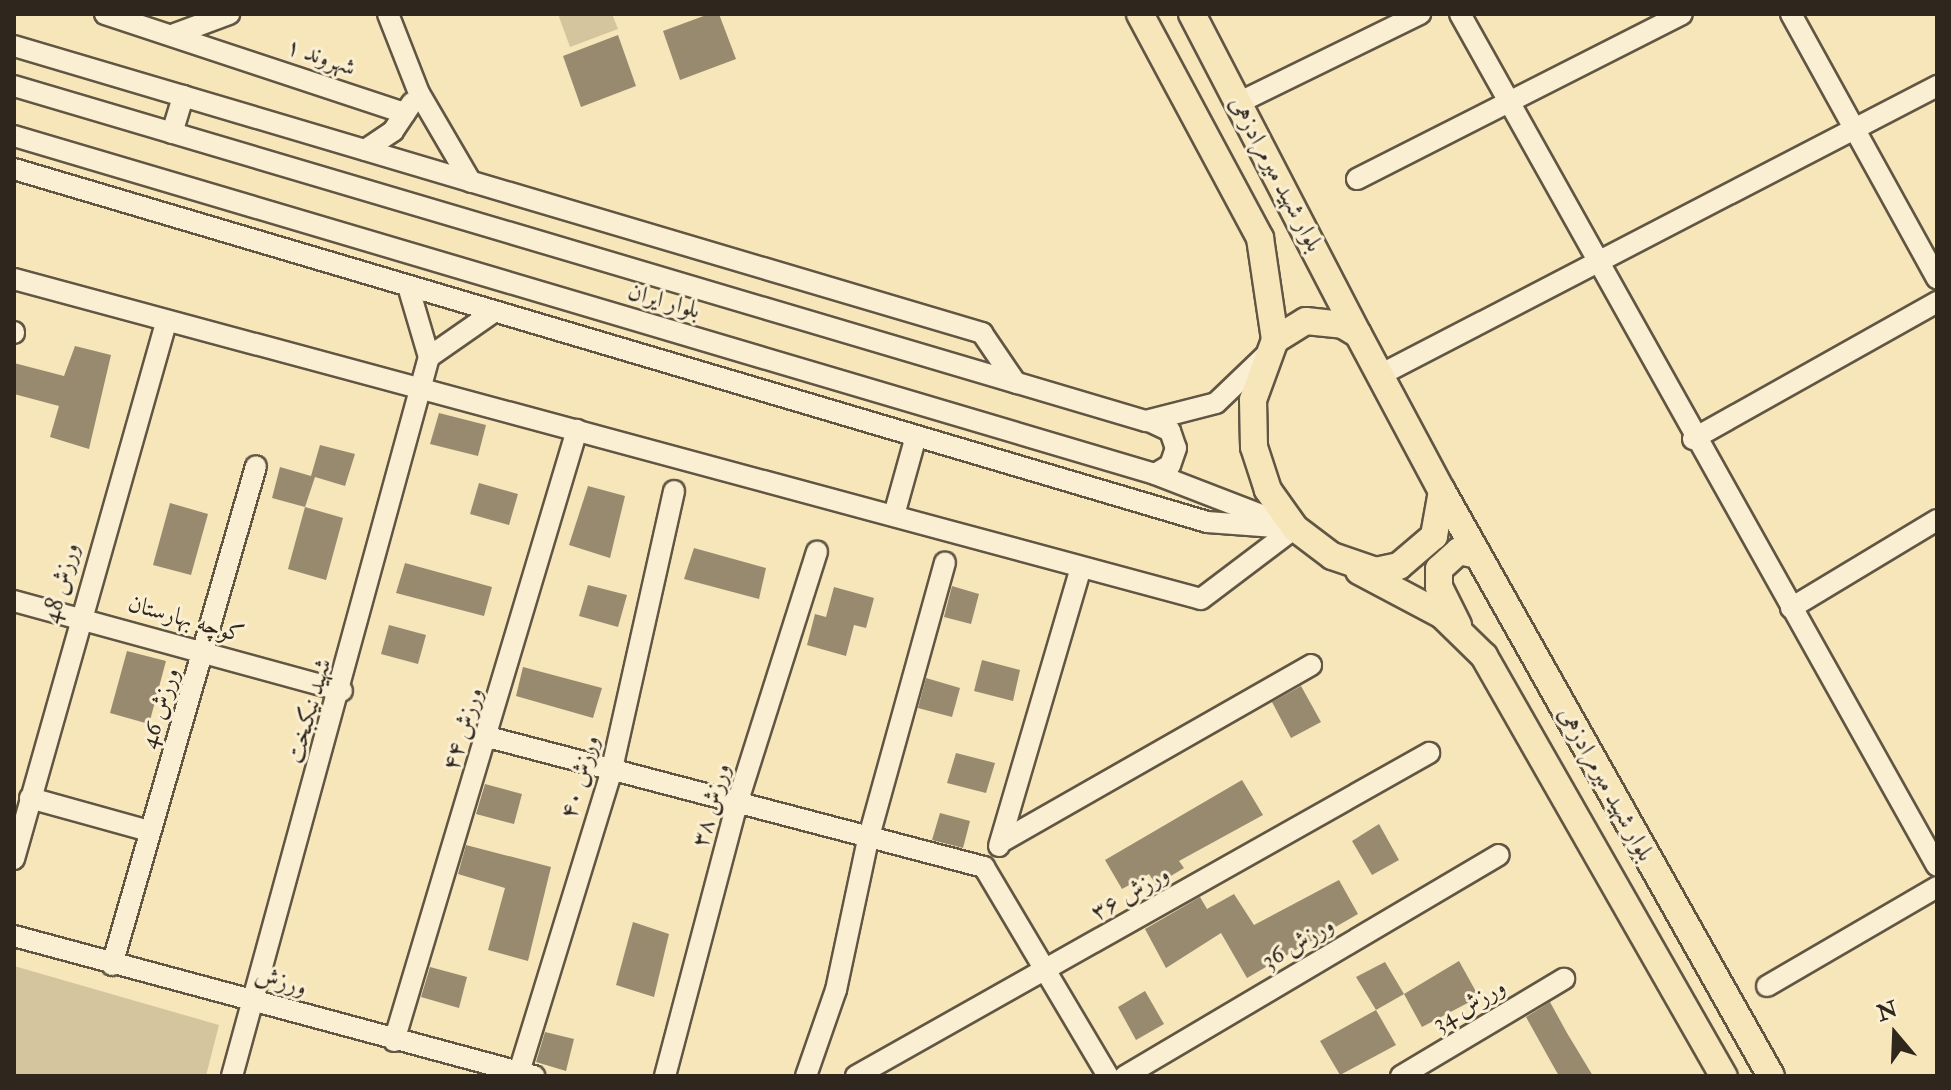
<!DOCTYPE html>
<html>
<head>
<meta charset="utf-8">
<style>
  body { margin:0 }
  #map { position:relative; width:1951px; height:1090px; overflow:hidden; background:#f7e6ba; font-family:"IM FELL Double Pica",Amiri,serif }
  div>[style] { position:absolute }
  .green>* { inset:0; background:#d5c59f }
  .building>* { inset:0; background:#978a6f }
  .roads { filter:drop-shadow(2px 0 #615644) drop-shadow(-2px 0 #615644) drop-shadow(0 2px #615644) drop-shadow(0 -2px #615644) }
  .minor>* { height:20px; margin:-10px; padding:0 10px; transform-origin:10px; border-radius:10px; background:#faefd2 }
  .major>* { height:26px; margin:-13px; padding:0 13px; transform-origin:13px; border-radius:13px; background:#f7e6ba }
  span { translate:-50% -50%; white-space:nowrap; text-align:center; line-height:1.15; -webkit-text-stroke:6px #faefd2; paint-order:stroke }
  .street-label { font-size:24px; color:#2f261d }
  .frame { position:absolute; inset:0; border:16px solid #2f261d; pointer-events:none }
  .north { position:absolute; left:1855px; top:994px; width:80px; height:80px; -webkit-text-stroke:6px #faefd2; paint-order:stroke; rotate:341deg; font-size:22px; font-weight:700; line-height:32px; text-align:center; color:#2f261d }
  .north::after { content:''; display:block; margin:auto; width:28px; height:36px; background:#2f261d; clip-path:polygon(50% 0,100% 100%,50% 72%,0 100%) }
</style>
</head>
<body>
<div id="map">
  <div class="green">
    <i style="clip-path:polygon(558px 14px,612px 14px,618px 29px,570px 47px)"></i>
    <i style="clip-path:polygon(14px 966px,219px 1025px,206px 1076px,14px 1076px)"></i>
  </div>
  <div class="building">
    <i style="clip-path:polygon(709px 14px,719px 14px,736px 59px,680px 80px,663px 31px)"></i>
    <i style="clip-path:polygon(618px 35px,636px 86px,581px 107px,563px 56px)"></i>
    <i style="clip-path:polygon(75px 346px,111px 355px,89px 449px,50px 437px,59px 406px,14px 394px,14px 363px,64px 376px)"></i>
    <i style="clip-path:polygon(439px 413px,486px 425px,478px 456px,430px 444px)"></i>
    <i style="clip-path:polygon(320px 445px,355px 454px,345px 486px,315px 477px,305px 507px,272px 498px,280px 467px,311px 476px)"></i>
    <i style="clip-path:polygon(479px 483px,518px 494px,509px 525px,470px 514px)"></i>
    <i style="clip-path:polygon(588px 486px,625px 496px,610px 558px,569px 545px)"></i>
    <i style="clip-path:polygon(170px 503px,208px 514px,191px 575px,153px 565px)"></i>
    <i style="clip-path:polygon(305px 507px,343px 518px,326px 580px,288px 569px)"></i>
    <i style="clip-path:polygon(694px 548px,766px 568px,759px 599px,684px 579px)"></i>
    <i style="clip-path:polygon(405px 563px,492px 587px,484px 616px,396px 593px)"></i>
    <i style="clip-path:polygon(588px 585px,627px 595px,618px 627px,579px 616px)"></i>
    <i style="clip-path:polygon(952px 586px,979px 594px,971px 624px,944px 617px)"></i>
    <i style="clip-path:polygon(834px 587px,874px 598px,866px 628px,854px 625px,846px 656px,807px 645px,815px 614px,826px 617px)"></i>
    <i style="clip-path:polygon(389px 625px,426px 635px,418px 664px,381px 654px)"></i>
    <i style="clip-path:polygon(127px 651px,166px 661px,149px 724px,110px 713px)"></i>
    <i style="clip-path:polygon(982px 660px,1020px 670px,1013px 701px,974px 691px)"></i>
    <i style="clip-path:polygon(523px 667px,602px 688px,593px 718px,516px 696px)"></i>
    <i style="clip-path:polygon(926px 678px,960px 688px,952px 717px,918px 708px)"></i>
    <i style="clip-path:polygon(1301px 686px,1321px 722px,1291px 738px,1272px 702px)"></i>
    <i style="clip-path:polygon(956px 753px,995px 763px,986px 793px,947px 783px)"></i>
    <i style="clip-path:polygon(1242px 780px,1263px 815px,1179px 861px,1184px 868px,1156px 885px,1149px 874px,1122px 889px,1105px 860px)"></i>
    <i style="clip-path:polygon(485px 784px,522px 794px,514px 824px,476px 814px)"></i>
    <i style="clip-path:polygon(940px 813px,970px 821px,963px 848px,932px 840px)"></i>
    <i style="clip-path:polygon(1379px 824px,1399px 860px,1372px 875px,1352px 841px)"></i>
    <i style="clip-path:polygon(466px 845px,551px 867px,528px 961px,488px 950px,505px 888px,458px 874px)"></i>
    <i style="clip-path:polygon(1339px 880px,1358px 914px,1247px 978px,1221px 933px,1166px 968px,1145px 929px,1200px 897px,1207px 909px,1234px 894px,1254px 925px)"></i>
    <i style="clip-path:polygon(633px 922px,669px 934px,654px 997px,616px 985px)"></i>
    <i style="clip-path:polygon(1459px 961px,1479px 997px,1422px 1027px,1404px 994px)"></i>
    <i style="clip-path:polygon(1385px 962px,1404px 994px,1376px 1010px,1356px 977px)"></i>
    <i style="clip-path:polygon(430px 967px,467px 977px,459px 1008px,421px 997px)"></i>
    <i style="clip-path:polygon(1145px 991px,1164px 1024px,1136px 1040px,1118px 1007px)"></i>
    <i style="clip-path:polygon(1550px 1002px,1567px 1033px,1593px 1076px,1559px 1076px,1551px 1062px,1526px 1017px)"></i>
    <i style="clip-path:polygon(1376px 1010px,1396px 1045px,1340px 1075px,1320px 1041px)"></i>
    <i style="clip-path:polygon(545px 1032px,574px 1039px,566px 1071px,536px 1062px)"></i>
  </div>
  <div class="roads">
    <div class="minor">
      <i style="left:105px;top:14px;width:316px;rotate:18.3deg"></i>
      <i style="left:388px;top:14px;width:85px;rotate:68.6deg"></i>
      <i style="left:419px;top:93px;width:103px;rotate:59.7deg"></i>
      <i style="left:1460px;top:14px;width:976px;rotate:60.76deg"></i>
      <i style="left:1791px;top:14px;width:302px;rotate:61.1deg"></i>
      <i style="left:175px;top:34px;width:58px;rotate:-20.3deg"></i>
      <i style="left:14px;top:46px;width:1010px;rotate:16.51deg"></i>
      <i style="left:982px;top:333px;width:60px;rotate:55.8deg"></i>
      <i style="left:14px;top:86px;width:1181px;rotate:16.49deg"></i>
      <i style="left:1146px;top:421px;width:72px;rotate:-14.4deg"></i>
      <i style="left:1216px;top:403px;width:68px;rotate:-43.8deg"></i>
      <i style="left:1238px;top:103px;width:203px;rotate:-26.1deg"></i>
      <i style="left:172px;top:133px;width:39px;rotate:-73deg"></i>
      <i style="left:14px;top:136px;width:1190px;rotate:16.5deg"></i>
      <i style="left:1155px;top:474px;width:150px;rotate:21.1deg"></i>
      <i style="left:365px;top:150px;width:34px;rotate:-34deg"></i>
      <i style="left:393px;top:131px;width:34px;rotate:-56deg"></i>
      <i style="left:14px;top:169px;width:1244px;rotate:16.48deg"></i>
      <i style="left:1207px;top:522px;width:68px;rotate:4.2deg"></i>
      <i style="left:1357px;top:179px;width:364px;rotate:-26.9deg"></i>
      <i style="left:14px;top:279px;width:1229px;rotate:15.09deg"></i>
      <i style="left:1201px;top:599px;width:118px;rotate:-37.1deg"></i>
      <i style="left:14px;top:333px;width:1px;rotate:-90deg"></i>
      <i style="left:429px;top:357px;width:80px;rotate:-34.9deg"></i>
      <i style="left:1380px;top:375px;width:628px;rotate:-27.42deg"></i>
      <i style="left:1151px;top:422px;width:21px;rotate:25deg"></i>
      <i style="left:1170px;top:431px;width:18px;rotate:71deg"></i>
      <i style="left:1176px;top:448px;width:18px;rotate:109deg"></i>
      <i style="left:1170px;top:465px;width:17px;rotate:149deg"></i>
      <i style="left:1693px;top:439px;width:280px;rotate:-29.3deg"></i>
      <i style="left:894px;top:515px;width:82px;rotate:-74.4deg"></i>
      <i style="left:14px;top:601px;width:340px;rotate:15.3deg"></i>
      <i style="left:1791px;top:608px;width:170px;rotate:-31.1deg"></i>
      <i style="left:488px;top:737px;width:513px;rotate:14.69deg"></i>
      <i style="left:984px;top:867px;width:243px;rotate:59.3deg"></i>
      <i style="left:30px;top:798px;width:123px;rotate:15.5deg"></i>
      <i style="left:1001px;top:842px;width:357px;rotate:-29.7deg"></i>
      <i style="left:999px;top:846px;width:288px;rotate:-73.6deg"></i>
      <i style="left:14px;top:859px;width:557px;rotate:-74.17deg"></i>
      <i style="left:14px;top:936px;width:539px;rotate:15.07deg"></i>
      <i style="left:112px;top:965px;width:519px;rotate:-73.9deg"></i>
      <i style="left:1767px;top:986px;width:197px;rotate:-30.2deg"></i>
      <i style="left:394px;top:1041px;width:638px;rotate:-73.33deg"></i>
      <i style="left:519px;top:1072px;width:313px;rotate:-72.9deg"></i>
      <i style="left:611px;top:773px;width:289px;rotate:-77.4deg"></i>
      <i style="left:232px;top:1076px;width:745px;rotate:-74.68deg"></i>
      <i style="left:429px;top:357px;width:74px;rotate:-106.5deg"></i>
      <i style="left:665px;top:1076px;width:278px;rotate:-75.2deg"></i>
      <i style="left:736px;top:807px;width:268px;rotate:-72.4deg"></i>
      <i style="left:806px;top:1076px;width:91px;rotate:-70.8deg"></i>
      <i style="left:836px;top:990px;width:153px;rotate:-78deg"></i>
      <i style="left:868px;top:840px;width:288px;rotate:-74.5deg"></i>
      <i style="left:856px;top:1076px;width:658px;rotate:-29.41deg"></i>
      <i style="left:1125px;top:1076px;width:434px;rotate:-30.6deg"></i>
      <i style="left:1401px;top:1076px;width:190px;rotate:-30.8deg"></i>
    </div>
    <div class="major">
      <i style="left:1140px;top:14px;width:254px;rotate:61.8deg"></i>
      <i style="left:1260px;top:238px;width:103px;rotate:81.6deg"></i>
      <i style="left:1192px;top:14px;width:360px;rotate:62.6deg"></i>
      <i style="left:1306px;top:321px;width:37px;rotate:6deg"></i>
      <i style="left:1343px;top:325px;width:17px;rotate:31deg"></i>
      <i style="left:1358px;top:334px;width:178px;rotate:61.9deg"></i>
      <i style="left:1442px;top:491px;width:46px;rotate:100.1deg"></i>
      <i style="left:1434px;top:536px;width:46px;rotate:139.4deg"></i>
      <i style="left:1399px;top:566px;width:24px;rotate:168deg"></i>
      <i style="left:1376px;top:571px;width:46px;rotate:-161.2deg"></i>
      <i style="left:1332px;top:556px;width:46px;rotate:-142.9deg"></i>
      <i style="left:1295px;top:528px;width:47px;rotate:-125.4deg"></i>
      <i style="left:1268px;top:490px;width:45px;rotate:-108deg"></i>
      <i style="left:1254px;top:447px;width:47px;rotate:-91.2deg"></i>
      <i style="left:1253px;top:400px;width:64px;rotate:-69.9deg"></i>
      <i style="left:1275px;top:340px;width:36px;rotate:-32deg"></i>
      <i style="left:1442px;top:491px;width:671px;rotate:60.65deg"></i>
      <i style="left:1359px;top:571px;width:94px;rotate:27.9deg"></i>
      <i style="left:1442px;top:615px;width:59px;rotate:44.3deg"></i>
      <i style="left:1484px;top:656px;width:484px;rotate:60.3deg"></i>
      <i style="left:1458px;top:625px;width:42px;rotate:-116.6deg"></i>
      <i style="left:1439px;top:587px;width:18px;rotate:-90deg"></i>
      <i style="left:1439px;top:569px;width:27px;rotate:-42deg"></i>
      <i style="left:1459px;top:551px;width:19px;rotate:12deg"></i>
    </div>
  </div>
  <div class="street-label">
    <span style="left:321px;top:57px;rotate:19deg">شهروند ۱</span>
    <span style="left:1276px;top:174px;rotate:62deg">بلوار شهید میرمرادزهی</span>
    <span style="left:664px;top:301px;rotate:16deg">بلوار ایران</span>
    <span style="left:61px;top:583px;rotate:-75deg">ورزش 48</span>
    <span style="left:186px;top:619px;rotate:16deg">کوچه بهارستان</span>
    <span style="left:160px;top:708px;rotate:-73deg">ورزش 46</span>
    <span style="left:309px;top:711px;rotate:-74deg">شهید نیکبخت</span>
    <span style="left:463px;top:729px;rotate:-73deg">ورزش ۴۴</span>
    <span style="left:580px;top:777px;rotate:-74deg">ورزش ۴۰</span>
    <span style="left:1606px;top:784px;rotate:61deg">بلوار شهید میرمرادزهی</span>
    <span style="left:711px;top:805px;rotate:-74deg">ورزش ۳۸</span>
    <span style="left:1130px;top:893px;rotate:-30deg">ورزش ۳۶</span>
    <span style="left:1298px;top:943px;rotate:-31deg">ورزش 36</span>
    <span style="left:281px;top:981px;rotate:16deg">ورزش</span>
    <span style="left:1469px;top:1005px;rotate:-31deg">ورزش 34</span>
  </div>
  <div class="frame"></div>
  <div class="north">N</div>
</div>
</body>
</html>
